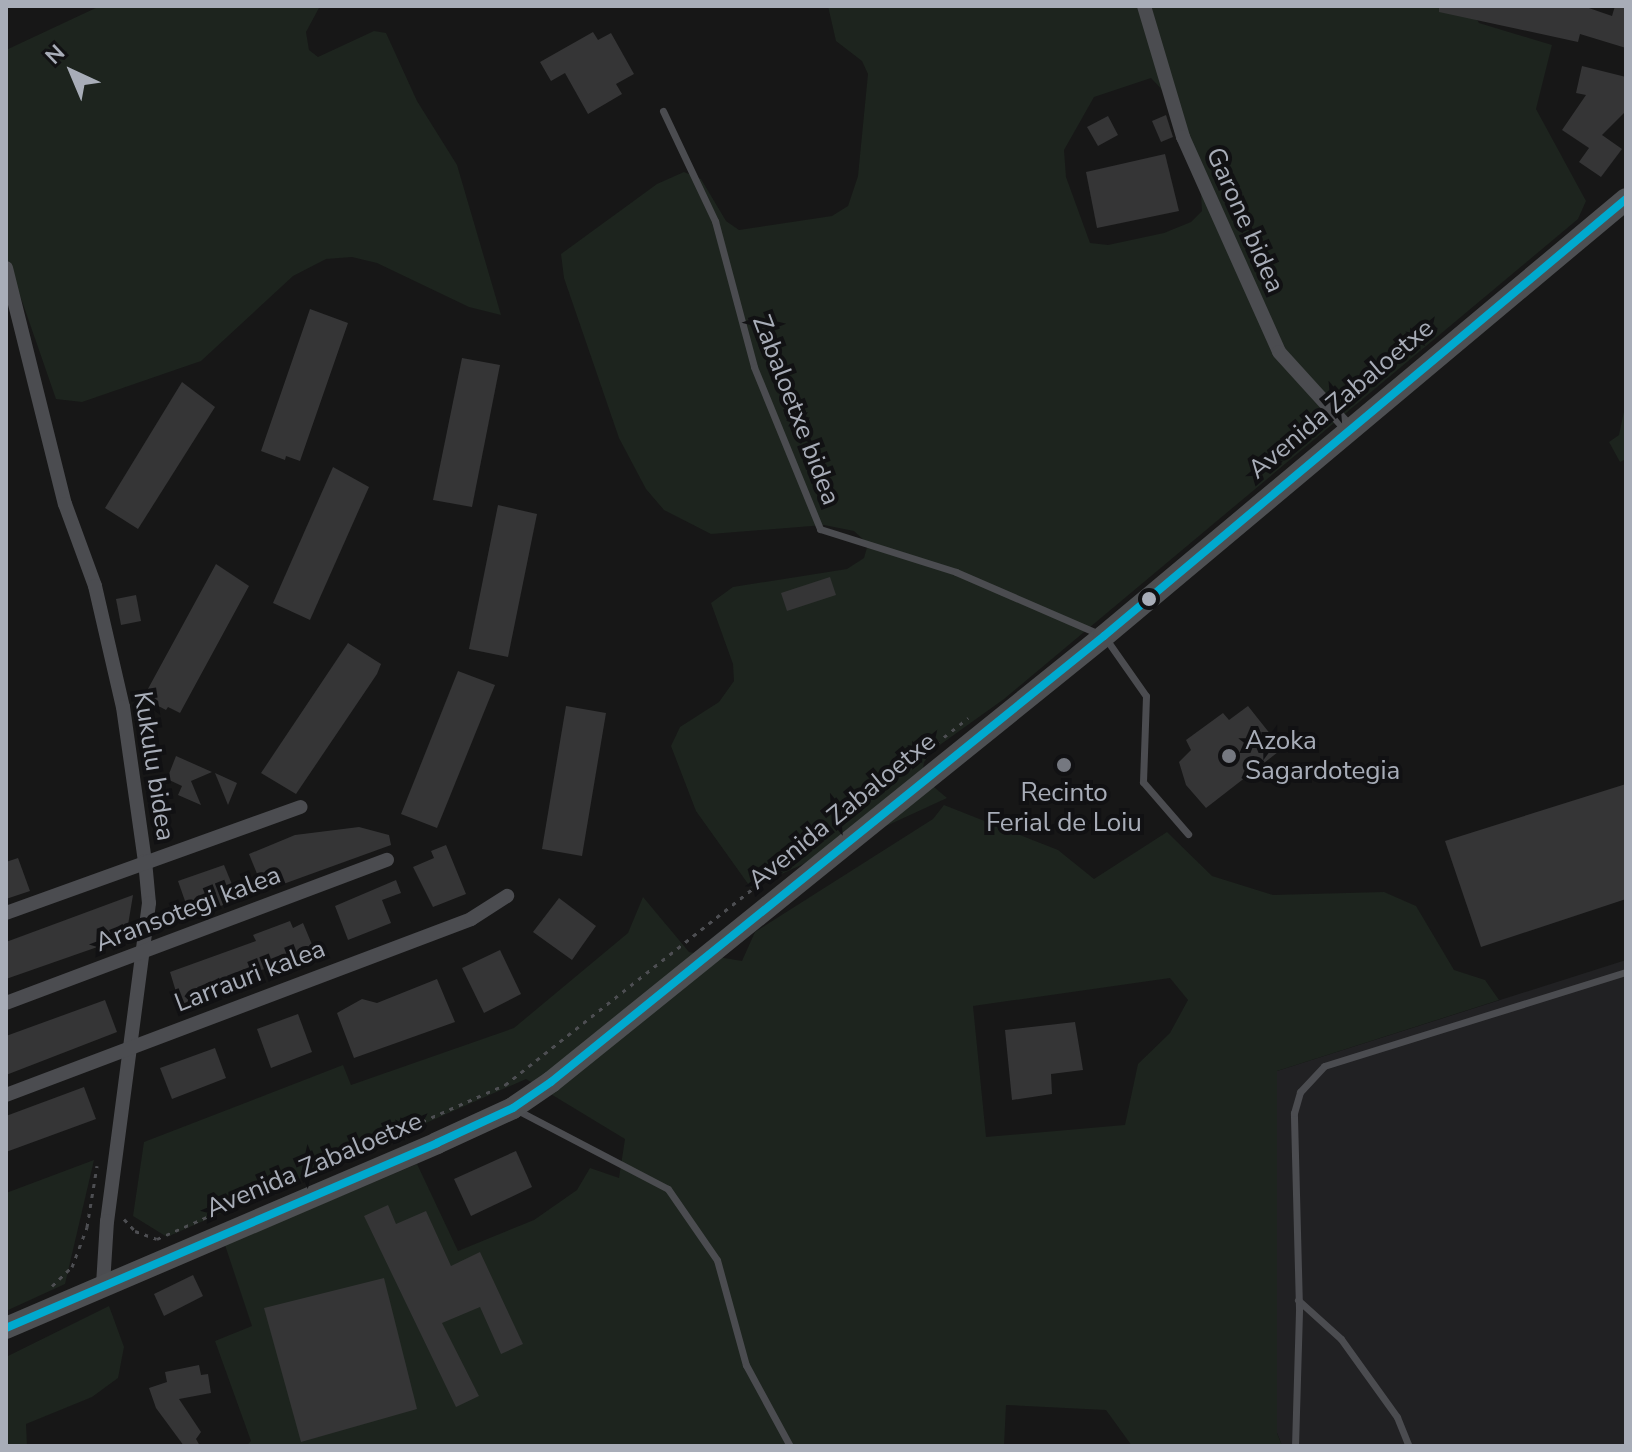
<!DOCTYPE html>
<html>
<head>
<meta charset="utf-8">
<style>
  body { margin:0 }
  #map { position:relative; width:1632px; height:1452px; overflow:hidden; background:#171717; font-family:"Nunito Sans",sans-serif }
  div>[style] { position:absolute }
  .built>* { inset:0; background:#212123 }
  .green>* { inset:0; background:#1d241e }
  .building>* { inset:0; background:#353536 }
  .path>* { height:3px; margin-top:-1.5px; transform-origin:0; background:repeating-linear-gradient(90deg,#4d4e52 0 4px,transparent 0 10px) }
  .lane>* { height:7px; margin:-3.5px; padding:0 3.5px; transform-origin:3.5px; border-radius:3.5px; background:#4b4c50 }
  .street>* { height:14px; margin:-7px; padding:0 7px; transform-origin:7px; border-radius:7px; background:#4b4c50 }
  .primary>* { height:22px; margin:-11px; padding:0 11px; transform-origin:11px; border-radius:11px; background:#4d4f52 }
  .bus-1>* { height:8px; margin:-4px; padding:0 4px; transform-origin:4px; border-radius:4px; background:#00a9ce }
  .dots>* { width:22px; height:22px; translate:-50% -50%; box-sizing:border-box; border:4px solid #111113; border-radius:50% }
  span { translate:-50% -50%; white-space:nowrap; text-align:center; line-height:1.15; -webkit-text-stroke:8px #111113; paint-order:stroke }
  .street-label { font-size:26px; color:#a8adb8 }
  .poi-label { font-size:26px; color:#a8adb8 }
  .left { translate:0 -50%; text-align:left }
  .frame { position:absolute; inset:0; border:8px solid #a8adb8; pointer-events:none }
  .north { position:absolute; left:32px; top:32px; width:80px; height:80px; -webkit-text-stroke:6px #111113; paint-order:stroke; rotate:316deg; font-size:22px; font-weight:700; line-height:32px; text-align:center; color:#a8adb8 }
  .north::after { content:''; display:block; margin:auto; width:28px; height:36px; background:#a8adb8; clip-path:polygon(50% 0,100% 100%,50% 72%,0 100%) }
</style>
</head>
<body>
<div id="map">
  <div class="built">
    <i style="clip-path:polygon(1626px 960px,1626px 1446px,1282px 1446px,1277px 1433px,1277px 1071px)"></i>
  </div>
  <div class="green">
    <i style="clip-path:polygon(100px 6px,320px 6px,306px 32px,309px 50px,318px 57px,374px 31px,386px 33px,417px 101px,457px 165px,501px 315px,469px 307px,377px 263px,352px 257px,326px 259px,293px 276px,201px 361px,82px 402px,56px 399px,6px 255px,6px 50px)"></i>
    <i style="clip-path:polygon(evenodd,828px 6px,1469px 6px,1479px 23px,1552px 45px,1536px 109px,1586px 201px,1578px 219px,1004px 699px,937px 747px,924px 762px,922px 777px,947px 798px,751px 888px,696px 811px,671px 746px,680px 727px,719px 702px,734px 681px,733px 664px,711px 603px,733px 587px,847px 569px,864px 558px,868px 544px,854px 531px,824px 525px,711px 534px,664px 510px,646px 489px,619px 438px,564px 278px,561px 254px,657px 184px,684px 172px,701px 179px,726px 221px,739px 230px,832px 216px,848px 206px,858px 176px,868px 74px,862px 61px,836px 41px,828px 6px,1151px 78px,1166px 94px,1201px 194px,1202px 211px,1191px 222px,1164px 233px,1108px 245px,1090px 243px,1066px 177px,1064px 150px,1094px 97px,1151px 78px)"></i>
    <i style="clip-path:polygon(1626px 402px,1626px 459px,1620px 462px,1609px 442px,1619px 435px)"></i>
    <i style="clip-path:polygon(evenodd,944px 805px,1058px 850px,1094px 879px,1167px 832px,1212px 876px,1273px 895px,1384px 892px,1416px 906px,1454px 970px,1485px 980px,1499px 1000px,1277px 1071px,1277px 1433px,1282px 1446px,1132px 1446px,1106px 1410px,1006px 1405px,1004px 1446px,246px 1446px,251px 1441px,215px 1341px,252px 1326px,225px 1245px,417px 1164px,458px 1251px,534px 1220px,577px 1190px,590px 1168px,619px 1178px,625px 1139px,526px 1079px,167px 1237px,133px 1216px,144px 1142px,343px 1065px,351px 1085px,514px 1028px,628px 933px,643px 897px,689px 952px,742px 961px,755px 932px,933px 819px,944px 805px,1170px 978px,1188px 1000px,1170px 1033px,1138px 1064px,1125px 1125px,986px 1137px,973px 1006px,1170px 978px)"></i>
    <i style="clip-path:polygon(94px 1160px,65px 1284px,6px 1311px,6px 1193px)"></i>
    <i style="clip-path:polygon(109px 1306px,124px 1347px,118px 1378px,92px 1397px,26px 1424px,27px 1446px,6px 1446px,6px 1357px)"></i>
  </div>
  <div class="building">
    <i style="clip-path:polygon(1439px 6px,1583px 6px,1612px 16px,1615px 6px,1626px 6px,1626px 48px,1580px 34px,1578px 42px,1439px 12px)"></i>
    <i style="clip-path:polygon(593px 32px,598px 40px,611px 33px,634px 74px,616px 84px,622px 94px,588px 114px,565px 73px,551px 81px,540px 62px)"></i>
    <i style="clip-path:polygon(1582px 66px,1626px 77px,1626px 111px,1602px 135px,1622px 149px,1601px 177px,1579px 162px,1589px 148px,1562px 130px,1586px 95px,1576px 93px)"></i>
    <i style="clip-path:polygon(1166px 115px,1173px 137px,1161px 142px,1152px 121px)"></i>
    <i style="clip-path:polygon(1108px 116px,1118px 135px,1098px 146px,1087px 127px)"></i>
    <i style="clip-path:polygon(1165px 154px,1179px 211px,1097px 228px,1086px 172px)"></i>
    <i style="clip-path:polygon(310px 309px,348px 323px,300px 461px,286px 456px,285px 460px,261px 451px)"></i>
    <i style="clip-path:polygon(462px 358px,500px 365px,472px 507px,433px 500px)"></i>
    <i style="clip-path:polygon(182px 382px,215px 407px,138px 529px,105px 508px)"></i>
    <i style="clip-path:polygon(333px 467px,369px 487px,310px 620px,273px 603px)"></i>
    <i style="clip-path:polygon(498px 505px,537px 514px,508px 657px,469px 649px)"></i>
    <i style="clip-path:polygon(216px 564px,249px 586px,180px 713px,168px 707px,166px 710px,143px 698px)"></i>
    <i style="clip-path:polygon(830px 577px,836px 595px,787px 611px,781px 593px)"></i>
    <i style="clip-path:polygon(136px 595px,141px 621px,121px 625px,116px 599px)"></i>
    <i style="clip-path:polygon(348px 643px,381px 664px,377px 674px,296px 794px,261px 773px)"></i>
    <i style="clip-path:polygon(458px 671px,495px 685px,437px 828px,401px 814px)"></i>
    <i style="clip-path:polygon(566px 706px,606px 713px,582px 856px,542px 849px)"></i>
    <i style="clip-path:polygon(1248px 706px,1282px 749px,1206px 808px,1186px 785px,1179px 762px,1191px 750px,1186px 740px,1223px 713px,1229px 720px)"></i>
    <i style="clip-path:polygon(176px 756px,212px 772px,191px 781px,201px 805px,178px 795px,182px 786px,167px 779px)"></i>
    <i style="clip-path:polygon(215px 773px,237px 783px,228px 805px)"></i>
    <i style="clip-path:polygon(1626px 784px,1626px 899px,1481px 947px,1445px 841px)"></i>
    <i style="clip-path:polygon(359px 827px,389px 835px,391px 845px,264px 891px,249px 854px,295px 835px)"></i>
    <i style="clip-path:polygon(446px 845px,466px 894px,433px 907px,413px 867px,434px 858px,431px 851px)"></i>
    <i style="clip-path:polygon(18px 858px,30px 891px,6px 899px,6px 862px)"></i>
    <i style="clip-path:polygon(224px 865px,238px 899px,191px 918px,178px 881px)"></i>
    <i style="clip-path:polygon(396px 880px,401px 893px,382px 900px,391px 923px,348px 940px,335px 906px)"></i>
    <i style="clip-path:polygon(133px 895px,126px 937px,6px 979px,6px 942px)"></i>
    <i style="clip-path:polygon(559px 898px,596px 926px,572px 960px,533px 932px)"></i>
    <i style="clip-path:polygon(290px 921px,293px 928px,303px 923px,316px 954px,258px 971px,180px 1005px,170px 972px,256px 941px,253px 935px)"></i>
    <i style="clip-path:polygon(500px 950px,521px 994px,484px 1013px,462px 968px)"></i>
    <i style="clip-path:polygon(437px 979px,455px 1022px,354px 1058px,337px 1013px,362px 999px,377px 1003px)"></i>
    <i style="clip-path:polygon(105px 1000px,117px 1032px,6px 1075px,6px 1036px)"></i>
    <i style="clip-path:polygon(298px 1014px,312px 1052px,271px 1068px,257px 1029px)"></i>
    <i style="clip-path:polygon(1075px 1022px,1083px 1070px,1051px 1074px,1052px 1094px,1012px 1100px,1005px 1030px)"></i>
    <i style="clip-path:polygon(215px 1048px,226px 1078px,172px 1099px,160px 1068px)"></i>
    <i style="clip-path:polygon(84px 1087px,96px 1119px,6px 1152px,6px 1116px)"></i>
    <i style="clip-path:polygon(516px 1151px,532px 1187px,471px 1216px,454px 1179px)"></i>
    <i style="clip-path:polygon(388px 1205px,396px 1224px,426px 1211px,451px 1266px,480px 1252px,523px 1344px,501px 1354px,480px 1307px,442px 1323px,479px 1396px,456px 1407px,364px 1216px)"></i>
    <i style="clip-path:polygon(193px 1275px,203px 1296px,164px 1316px,154px 1294px)"></i>
    <i style="clip-path:polygon(384px 1278px,417px 1409px,301px 1442px,264px 1308px)"></i>
    <i style="clip-path:polygon(199px 1365px,201px 1375px,208px 1374px,211px 1393px,179px 1399px,201px 1432px,196px 1439px,200px 1446px,184px 1446px,156px 1408px,149px 1388px,167px 1382px,165px 1372px)"></i>
  </div>
  <div class="path">
    <i style="left:124px;top:1219px;width:16px;rotate:47deg"></i>
    <i style="left:135px;top:1231px;width:23px;rotate:20deg"></i>
    <i style="left:157px;top:1239px;width:381px;rotate:-23.9deg"></i>
    <i style="left:505px;top:1085px;width:591px;rotate:-38.4deg"></i>
    <i style="left:52px;top:1286px;width:28px;rotate:-44deg"></i>
    <i style="left:72px;top:1267px;width:43px;rotate:-69.4deg"></i>
    <i style="left:87px;top:1227px;width:62px;rotate:-80.7deg"></i>
  </div>
  <div class="lane">
    <i style="left:663px;top:111px;width:122px;rotate:64.7deg"></i>
    <i style="left:715px;top:221px;width:151px;rotate:75deg"></i>
    <i style="left:754px;top:367px;width:175px;rotate:67.8deg"></i>
    <i style="left:820px;top:529px;width:143px;rotate:17.5deg"></i>
    <i style="left:956px;top:572px;width:161px;rotate:23.4deg"></i>
    <i style="left:1104px;top:636px;width:73px;rotate:55deg"></i>
    <i style="left:1146px;top:696px;width:86px;rotate:92deg"></i>
    <i style="left:1143px;top:782px;width:69px;rotate:49.1deg"></i>
    <i style="left:517px;top:1110px;width:170px;rotate:27.6deg"></i>
    <i style="left:668px;top:1189px;width:86px;rotate:55.4deg"></i>
    <i style="left:717px;top:1260px;width:109px;rotate:74.6deg"></i>
    <i style="left:746px;top:1365px;width:92px;rotate:61.5deg"></i>
    <i style="left:1298px;top:1300px;width:58px;rotate:42.2deg"></i>
    <i style="left:1341px;top:1339px;width:96px;rotate:54.3deg"></i>
    <i style="left:1397px;top:1417px;width:31px;rotate:68deg"></i>
    <i style="left:1295px;top:1446px;width:138px;rotate:-88.3deg"></i>
    <i style="left:1299px;top:1308px;width:195px;rotate:-91.5deg"></i>
    <i style="left:1294px;top:1113px;width:22px;rotate:-74deg"></i>
    <i style="left:1300px;top:1092px;width:35px;rotate:-47deg"></i>
    <i style="left:1324px;top:1066px;width:316px;rotate:-17.3deg"></i>
  </div>
  <div class="street">
    <i style="left:1144px;top:6px;width:137px;rotate:73.4deg"></i>
    <i style="left:1183px;top:137px;width:235px;rotate:65.9deg"></i>
    <i style="left:1279px;top:352px;width:104px;rotate:47.7deg"></i>
    <i style="left:6px;top:268px;width:243px;rotate:76deg"></i>
    <i style="left:65px;top:504px;width:87px;rotate:69.9deg"></i>
    <i style="left:95px;top:586px;width:124px;rotate:77deg"></i>
    <i style="left:123px;top:707px;width:156px;rotate:81.9deg"></i>
    <i style="left:145px;top:861px;width:42px;rotate:84.6deg"></i>
    <i style="left:149px;top:903px;width:321px;rotate:97.5deg"></i>
    <i style="left:107px;top:1221px;width:63px;rotate:93.6deg"></i>
    <i style="left:6px;top:913px;width:313px;rotate:-19.8deg"></i>
    <i style="left:6px;top:1003px;width:407px;rotate:-20.6deg"></i>
    <i style="left:6px;top:1095px;width:497px;rotate:-20.7deg"></i>
    <i style="left:471px;top:919px;width:43px;rotate:-32.6deg"></i>
  </div>
  <div class="primary">
    <i style="left:6px;top:1328px;width:469px;rotate:-23.2deg"></i>
    <i style="left:437px;top:1143px;width:84px;rotate:-24.7deg"></i>
    <i style="left:513px;top:1108px;width:46px;rotate:-34.4deg"></i>
    <i style="left:551px;top:1082px;width:710px;rotate:-38.89deg"></i>
    <i style="left:1104px;top:636px;width:681px;rotate:-39.93deg"></i>
  </div>
  <div class="bus-1">
    <i style="left:6px;top:1328px;width:469px;rotate:-23.2deg"></i>
    <i style="left:437px;top:1143px;width:84px;rotate:-24.7deg"></i>
    <i style="left:513px;top:1108px;width:46px;rotate:-34.4deg"></i>
    <i style="left:551px;top:1082px;width:710px;rotate:-38.89deg"></i>
    <i style="left:1104px;top:636px;width:681px;rotate:-39.93deg"></i>
  </div>
  <div class="dots">
    <i style="left:1149px;top:599px;background:#a8adb8"></i>
    <i style="left:1229px;top:756px;background:#757880"></i>
    <i style="left:1064px;top:765px;background:#757880"></i>
  </div>
  <div class="street-label">
    <span style="left:1245px;top:220px;rotate:66deg">Garone bidea</span>
    <span style="left:1341px;top:399px;rotate:-40deg">Avenida Zabaloetxe</span>
    <span style="left:796px;top:410px;rotate:69deg">Zabaloetxe bidea</span>
    <span style="left:154px;top:766px;rotate:81deg">Kukulu bidea</span>
    <span style="left:842px;top:811px;rotate:-39deg">Avenida Zabaloetxe</span>
    <span style="left:188px;top:909px;rotate:-21deg">Aransotegi kalea</span>
    <span style="left:250px;top:976px;rotate:-21deg">Larrauri kalea</span>
    <span style="left:314px;top:1165px;rotate:-23deg">Avenida Zabaloetxe</span>
  </div>
  <div class="poi-label">
    <span class="left" style="left:1245px;top:756px">Azoka<br>Sagardotegia</span>
    <span style="left:1064px;top:808px">Recinto<br>Ferial de Loiu</span>
  </div>
  <div class="frame"></div>
  <div class="north">N</div>
</div>
</body>
</html>
